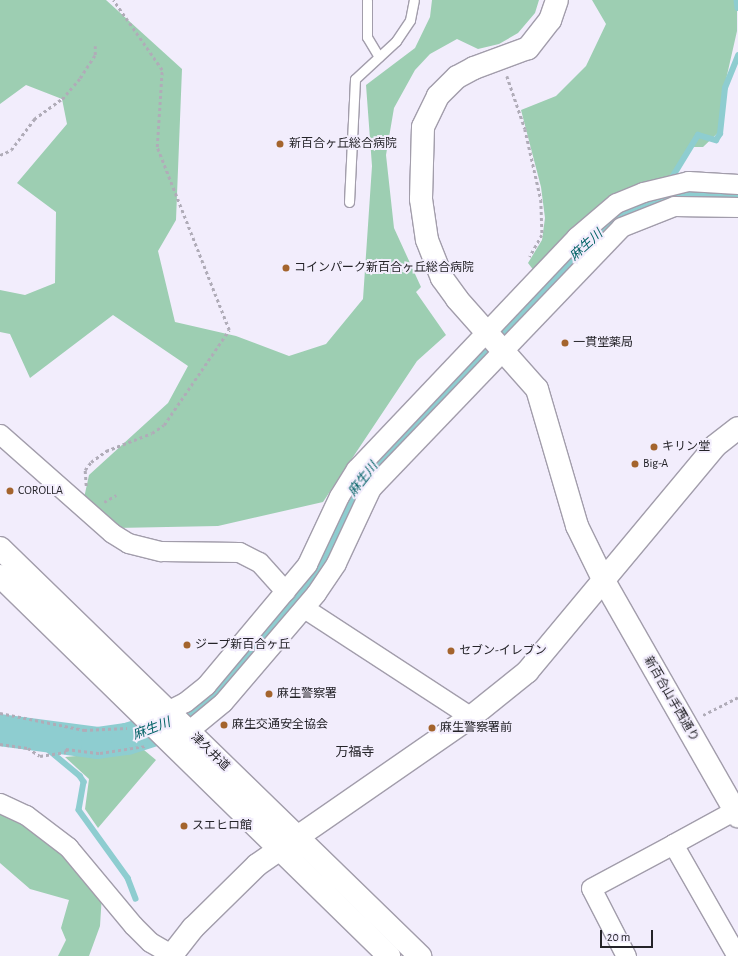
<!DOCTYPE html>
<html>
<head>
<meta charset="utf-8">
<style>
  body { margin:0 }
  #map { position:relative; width:738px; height:956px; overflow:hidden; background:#f2edfc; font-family:"Alegreya Sans","Noto Sans JP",sans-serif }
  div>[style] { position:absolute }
  .forest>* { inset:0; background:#9dceb2 }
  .stream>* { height:5.5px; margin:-2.75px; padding:0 2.75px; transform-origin:2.75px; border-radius:2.75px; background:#8ecdd0 }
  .river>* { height:32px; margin:-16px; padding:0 16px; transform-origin:16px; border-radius:16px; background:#8ecdd0 }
  .path>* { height:2.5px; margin-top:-1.25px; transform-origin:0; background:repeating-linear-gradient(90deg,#b0acb8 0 3px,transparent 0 6px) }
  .roads { filter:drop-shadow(1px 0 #a29dab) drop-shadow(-1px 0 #a29dab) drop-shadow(0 1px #a29dab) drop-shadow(0 -1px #a29dab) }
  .lane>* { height:9px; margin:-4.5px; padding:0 4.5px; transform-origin:4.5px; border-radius:4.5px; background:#fff }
  .street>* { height:19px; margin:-9.5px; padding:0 9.5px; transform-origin:9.5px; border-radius:9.5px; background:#fff }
  .secondary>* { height:22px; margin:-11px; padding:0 11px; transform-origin:11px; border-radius:11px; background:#fff }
  .primary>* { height:22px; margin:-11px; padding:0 11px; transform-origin:11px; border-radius:11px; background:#fff }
  .dots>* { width:11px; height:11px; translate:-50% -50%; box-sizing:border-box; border:2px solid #f2edfc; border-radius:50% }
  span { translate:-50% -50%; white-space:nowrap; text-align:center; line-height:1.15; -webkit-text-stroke:4px #f2edfc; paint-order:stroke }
  .poi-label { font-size:12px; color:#242328 }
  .left { translate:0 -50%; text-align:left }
  .street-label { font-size:12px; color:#242328 }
  .water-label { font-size:13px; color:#016165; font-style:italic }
  .neighbourhood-label { font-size:13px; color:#242328 }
  .scale { position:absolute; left:600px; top:930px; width:53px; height:18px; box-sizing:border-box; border:2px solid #242328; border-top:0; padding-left:5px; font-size:12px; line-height:14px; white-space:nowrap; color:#242328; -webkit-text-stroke:3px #f2edfc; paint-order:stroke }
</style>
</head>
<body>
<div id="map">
  <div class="forest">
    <i style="clip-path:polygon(0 0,106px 0,182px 69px,176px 220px,158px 251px,175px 322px,236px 336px,289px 356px,326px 344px,363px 299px,372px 166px,366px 85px,415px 48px,430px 17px,432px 0,539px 0,535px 13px,518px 33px,499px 44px,478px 49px,457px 39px,430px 54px,415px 70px,394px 108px,386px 155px,394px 228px,421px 287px,416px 292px,446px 335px,417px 361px,323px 502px,218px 526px,116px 528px,84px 498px,89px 475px,168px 403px,188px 366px,113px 315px,30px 378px,10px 334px,0 332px,0 290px,25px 295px,55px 283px,56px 212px,17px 183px,67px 124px,62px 99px,26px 85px,0 104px)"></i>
    <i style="clip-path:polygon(592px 0,737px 0,737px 31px,725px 84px,723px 128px,703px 147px,690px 147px,672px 174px,535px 272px,528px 263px,542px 240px,545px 218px,541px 187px,521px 110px,556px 96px,586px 66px,606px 24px)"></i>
    <i style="clip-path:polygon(144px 750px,156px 760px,98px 828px,85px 809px,89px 779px,65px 757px)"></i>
    <i style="clip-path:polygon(0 806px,42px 831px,102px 894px,100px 926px,89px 956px,58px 956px,66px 940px,61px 928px,69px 900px,30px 889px,0 863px)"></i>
  </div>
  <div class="stream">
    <i style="left:737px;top:0;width:8px;rotate:83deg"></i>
    <i style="left:673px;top:176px;width:48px;rotate:-58.6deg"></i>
    <i style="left:698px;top:135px;width:19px;rotate:16deg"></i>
    <i style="left:716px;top:140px;width:7px;rotate:-56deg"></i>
    <i style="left:720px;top:134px;width:46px;rotate:-83.8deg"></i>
    <i style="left:725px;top:88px;width:35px;rotate:-68deg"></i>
    <i style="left:31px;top:735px;width:64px;rotate:39.9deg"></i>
    <i style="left:80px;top:776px;width:7px;rotate:56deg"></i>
    <i style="left:84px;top:782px;width:28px;rotate:100deg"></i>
    <i style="left:79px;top:810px;width:84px;rotate:54.2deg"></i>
    <i style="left:128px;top:878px;width:22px;rotate:69deg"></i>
  </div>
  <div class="river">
    <i style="left:0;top:730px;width:98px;rotate:7.6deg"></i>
    <i style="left:97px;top:743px;width:30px;rotate:-8deg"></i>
    <i style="left:127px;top:739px;width:46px;rotate:-17.7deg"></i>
    <i style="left:171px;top:725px;width:34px;rotate:-36deg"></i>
    <i style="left:199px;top:705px;width:167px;rotate:-47.9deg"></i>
    <i style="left:311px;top:581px;width:32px;rotate:-58deg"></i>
    <i style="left:328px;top:554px;width:51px;rotate:-71.6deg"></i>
    <i style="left:344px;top:506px;width:41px;rotate:-55.9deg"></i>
    <i style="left:367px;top:472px;width:315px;rotate:-46.2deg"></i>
    <i style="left:585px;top:245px;width:77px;rotate:-34.9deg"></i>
    <i style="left:648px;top:201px;width:50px;rotate:-10.4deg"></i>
    <i style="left:697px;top:192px;width:41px;rotate:7deg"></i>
  </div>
  <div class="path">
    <i style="left:507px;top:76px;width:56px;rotate:71.2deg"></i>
    <i style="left:525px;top:129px;width:73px;rotate:77.3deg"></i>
    <i style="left:541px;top:200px;width:35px;rotate:88deg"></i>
    <i style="left:542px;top:235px;width:25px;rotate:119deg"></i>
    <i style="left:0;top:155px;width:12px;rotate:-24deg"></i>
    <i style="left:11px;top:150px;width:39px;rotate:-53deg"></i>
    <i style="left:34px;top:119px;width:34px;rotate:-36deg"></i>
    <i style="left:62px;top:99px;width:28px;rotate:-49deg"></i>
    <i style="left:80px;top:78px;width:27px;rotate:-57deg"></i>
    <i style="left:95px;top:55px;width:9px;rotate:-90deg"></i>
    <i style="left:86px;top:486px;width:16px;rotate:-94deg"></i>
    <i style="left:85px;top:470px;width:10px;rotate:-53deg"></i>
    <i style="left:91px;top:462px;width:19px;rotate:-36deg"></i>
    <i style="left:106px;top:451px;width:49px;rotate:-21.4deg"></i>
    <i style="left:152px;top:433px;width:14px;rotate:-34deg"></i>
    <i style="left:164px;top:425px;width:115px;rotate:-55.6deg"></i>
    <i style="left:229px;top:330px;width:197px;rotate:-111.5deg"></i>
    <i style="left:157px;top:147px;width:77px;rotate:-86.3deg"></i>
    <i style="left:162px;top:70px;width:85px;rotate:-125deg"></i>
    <i style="left:104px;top:502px;width:14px;rotate:-30deg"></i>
    <i style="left:0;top:713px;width:86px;rotate:11.4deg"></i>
    <i style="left:84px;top:730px;width:43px;rotate:-2.7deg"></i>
    <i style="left:703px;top:715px;width:39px;rotate:-27deg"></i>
    <i style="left:0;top:744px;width:28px;rotate:8deg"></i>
    <i style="left:28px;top:748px;width:14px;rotate:34deg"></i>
    <i style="left:40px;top:756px;width:26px;rotate:-9deg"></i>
    <i style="left:66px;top:752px;width:3px;rotate:-90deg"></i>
    <i style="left:66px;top:749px;width:34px;rotate:7deg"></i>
    <i style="left:100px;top:753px;width:47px;rotate:-8.7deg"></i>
  </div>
  <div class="roads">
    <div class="lane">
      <i style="left:367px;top:0;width:37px;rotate:90deg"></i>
      <i style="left:367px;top:37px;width:23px;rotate:59deg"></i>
      <i style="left:349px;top:202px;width:123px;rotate:-87.2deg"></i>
      <i style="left:355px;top:79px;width:56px;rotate:-42.8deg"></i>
      <i style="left:396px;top:41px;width:25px;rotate:-56deg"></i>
      <i style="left:410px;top:20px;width:20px;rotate:-79deg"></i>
    </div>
    <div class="street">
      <i style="left:0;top:434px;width:149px;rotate:41.5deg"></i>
      <i style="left:112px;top:533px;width:19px;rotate:32deg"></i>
      <i style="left:128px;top:543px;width:34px;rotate:14deg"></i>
      <i style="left:161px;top:551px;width:78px;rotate:0.7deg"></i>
      <i style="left:239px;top:552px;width:22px;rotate:27deg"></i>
      <i style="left:259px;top:562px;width:39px;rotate:48deg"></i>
      <i style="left:304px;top:608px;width:199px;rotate:33.1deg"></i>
      <i style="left:167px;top:711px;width:20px;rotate:-27deg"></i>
      <i style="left:185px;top:702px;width:27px;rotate:-39deg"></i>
      <i style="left:206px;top:685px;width:158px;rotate:-50.1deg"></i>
      <i style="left:307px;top:564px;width:75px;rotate:-64.8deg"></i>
      <i style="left:339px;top:496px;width:32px;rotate:-58deg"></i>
      <i style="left:356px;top:469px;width:320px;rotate:-46.5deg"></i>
      <i style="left:576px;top:237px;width:52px;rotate:-40.4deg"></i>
      <i style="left:616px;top:203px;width:29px;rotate:-22deg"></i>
      <i style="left:643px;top:192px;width:46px;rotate:-13.7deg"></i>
      <i style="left:688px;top:181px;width:50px;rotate:3.4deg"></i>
      <i style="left:188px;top:731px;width:45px;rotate:-39.6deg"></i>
      <i style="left:223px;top:702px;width:143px;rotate:-49.5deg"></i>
      <i style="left:316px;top:593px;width:36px;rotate:-56deg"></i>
      <i style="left:336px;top:563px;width:83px;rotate:-65deg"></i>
      <i style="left:371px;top:488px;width:361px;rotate:-46.2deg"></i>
      <i style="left:621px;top:227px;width:57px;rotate:-21.6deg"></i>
      <i style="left:674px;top:206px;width:64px;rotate:0.9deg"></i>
      <i style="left:0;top:803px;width:29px;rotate:25deg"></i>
      <i style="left:26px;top:815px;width:53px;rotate:37.3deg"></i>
      <i style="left:68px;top:847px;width:102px;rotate:50.2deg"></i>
      <i style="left:133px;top:925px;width:24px;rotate:45deg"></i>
      <i style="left:150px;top:942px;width:28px;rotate:30deg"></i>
      <i style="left:735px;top:810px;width:71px;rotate:151.3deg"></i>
      <i style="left:673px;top:844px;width:129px;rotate:60.3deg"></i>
      <i style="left:626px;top:956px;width:76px;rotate:-117.2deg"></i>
      <i style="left:591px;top:888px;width:93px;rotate:-28.2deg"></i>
    </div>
    <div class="secondary">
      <i style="left:557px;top:0;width:21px;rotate:109deg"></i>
      <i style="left:550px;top:20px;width:36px;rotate:128deg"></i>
      <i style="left:528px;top:48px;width:58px;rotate:159.7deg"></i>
      <i style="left:474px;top:68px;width:19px;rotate:152deg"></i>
      <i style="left:457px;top:77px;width:27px;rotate:135deg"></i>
      <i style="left:438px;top:96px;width:34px;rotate:116deg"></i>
      <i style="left:423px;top:127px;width:72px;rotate:91.6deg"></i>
      <i style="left:421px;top:199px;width:41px;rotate:81.7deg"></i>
      <i style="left:427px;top:240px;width:41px;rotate:68.5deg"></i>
      <i style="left:442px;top:278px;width:26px;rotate:54deg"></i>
      <i style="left:457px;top:299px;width:120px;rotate:48.4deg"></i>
      <i style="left:537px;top:389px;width:143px;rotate:73.7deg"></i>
      <i style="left:577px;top:526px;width:61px;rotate:63.9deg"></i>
      <i style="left:604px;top:581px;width:271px;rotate:60.3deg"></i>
      <i style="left:171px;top:956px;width:36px;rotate:-52deg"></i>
      <i style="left:193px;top:928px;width:90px;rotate:-44.5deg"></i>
      <i style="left:257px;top:865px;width:260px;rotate:-34.7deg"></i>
      <i style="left:471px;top:717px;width:72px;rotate:-38.8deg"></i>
      <i style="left:527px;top:672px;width:294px;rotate:-50.2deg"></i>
      <i style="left:715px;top:446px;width:29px;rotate:-38deg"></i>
    </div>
    <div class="primary">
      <i style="left:0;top:548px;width:586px;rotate:44.17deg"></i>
      <i style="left:0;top:576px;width:544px;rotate:44.33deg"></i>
    </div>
  </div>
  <div class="dots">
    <i style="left:280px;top:144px;background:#a4642d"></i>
    <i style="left:286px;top:268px;background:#a4642d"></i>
    <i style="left:565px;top:343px;background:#a4642d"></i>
    <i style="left:654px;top:447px;background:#a4642d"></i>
    <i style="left:635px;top:464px;background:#a4642d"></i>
    <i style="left:10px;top:491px;background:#a4642d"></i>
    <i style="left:187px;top:645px;background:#a4642d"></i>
    <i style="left:451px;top:651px;background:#a4642d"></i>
    <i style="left:269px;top:694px;background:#a4642d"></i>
    <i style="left:224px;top:725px;background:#a4642d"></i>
    <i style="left:432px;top:728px;background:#a4642d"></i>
    <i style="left:184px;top:826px;background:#a4642d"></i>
  </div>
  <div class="poi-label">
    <span class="left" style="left:289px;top:144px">新百合ヶ丘総合病院</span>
    <span class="left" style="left:294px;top:268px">コインパーク新百合ヶ丘総合病院</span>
    <span class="left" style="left:573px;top:343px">一貫堂薬局</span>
    <span class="left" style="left:662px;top:447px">キリン堂</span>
    <span class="left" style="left:643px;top:464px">Big-A</span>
    <span class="left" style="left:18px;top:491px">COROLLA</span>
    <span class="left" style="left:195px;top:645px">ジープ新百合ヶ丘</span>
    <span class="left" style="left:459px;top:651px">セブン-イレブン</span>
    <span class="left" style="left:277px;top:694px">麻生警察署</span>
    <span class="left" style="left:232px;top:725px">麻生交通安全協会</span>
    <span class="left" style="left:440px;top:728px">麻生警察署前</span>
    <span class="left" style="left:192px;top:826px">スエヒロ館</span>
  </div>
  <div class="street-label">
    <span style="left:671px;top:699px;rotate:60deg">新百合山手西通り</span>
    <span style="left:210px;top:752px;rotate:44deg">津久井道</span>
  </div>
  <div class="water-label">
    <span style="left:587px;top:246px;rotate:-42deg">麻生川</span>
    <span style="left:364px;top:480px;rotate:-52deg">麻生川</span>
    <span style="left:152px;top:730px;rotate:-21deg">麻生川</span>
  </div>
  <div class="neighbourhood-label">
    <span style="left:355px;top:753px">万福寺</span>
  </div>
  <div class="scale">20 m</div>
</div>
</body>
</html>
